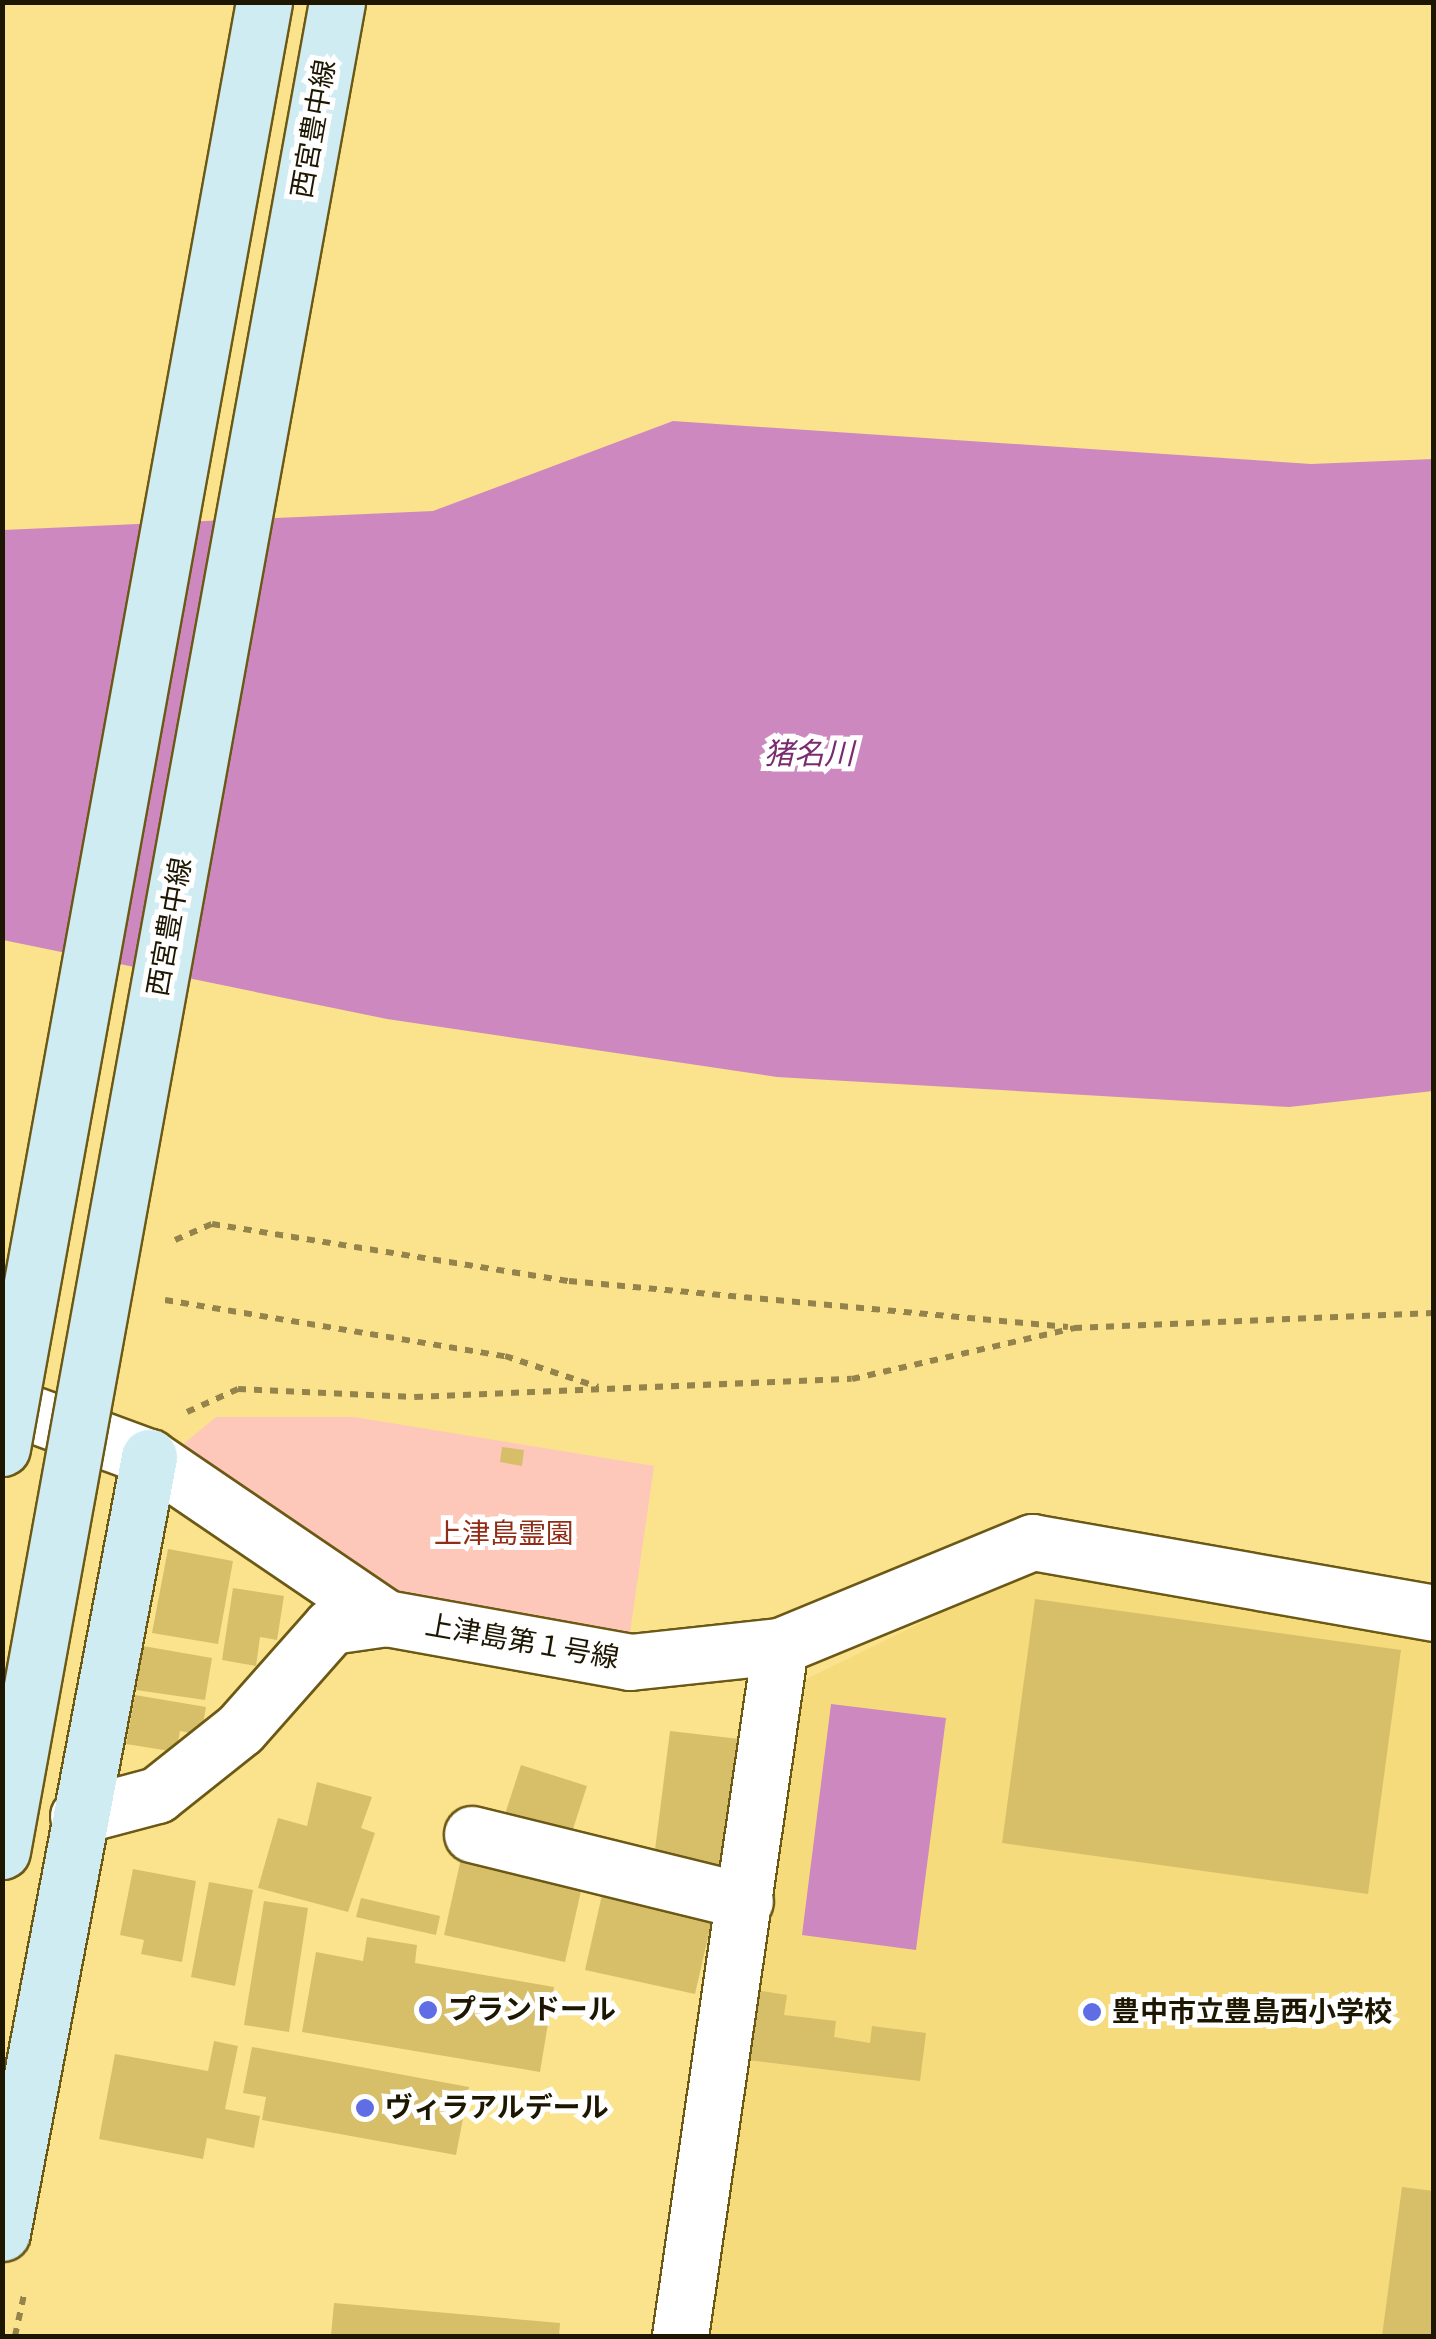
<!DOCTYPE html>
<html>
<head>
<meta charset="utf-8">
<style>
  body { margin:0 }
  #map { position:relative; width:1436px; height:2339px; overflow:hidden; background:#fbe28d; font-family:Poppins,"Noto Sans JP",sans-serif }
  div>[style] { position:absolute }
  .built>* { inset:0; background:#f5db7c }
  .green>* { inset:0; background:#fdc7b9 }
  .water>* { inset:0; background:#cd89bf }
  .building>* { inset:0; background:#d7bf6a }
  .path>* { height:6px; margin-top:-3px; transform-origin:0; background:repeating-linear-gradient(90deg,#94844c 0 8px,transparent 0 16px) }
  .roads { filter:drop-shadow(2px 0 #6b5915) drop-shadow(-2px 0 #6b5915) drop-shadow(0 2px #6b5915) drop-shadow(0 -2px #6b5915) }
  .minor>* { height:55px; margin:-27.5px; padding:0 27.5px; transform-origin:27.5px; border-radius:27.5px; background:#fff }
  .secondary>* { height:55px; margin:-27.5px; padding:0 27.5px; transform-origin:27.5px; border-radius:27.5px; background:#d0ecf3 }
  .bridges { filter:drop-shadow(2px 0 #6b5915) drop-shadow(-2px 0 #6b5915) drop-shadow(0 2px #6b5915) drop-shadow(0 -2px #6b5915) }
  .secondary-bridge>* { height:55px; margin:-27.5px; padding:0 27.5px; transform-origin:27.5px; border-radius:27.5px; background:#d0ecf3 }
  .dots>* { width:28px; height:28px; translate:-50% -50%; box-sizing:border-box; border:5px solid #fff; border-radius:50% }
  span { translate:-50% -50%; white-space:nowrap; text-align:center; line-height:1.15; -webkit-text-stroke:10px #fff; paint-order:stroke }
  .street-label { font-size:28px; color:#1d1600 }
  .park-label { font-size:28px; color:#912d16 }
  .poi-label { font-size:28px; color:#1d1600; font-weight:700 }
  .left { translate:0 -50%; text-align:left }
  .water-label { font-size:30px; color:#7a2a6e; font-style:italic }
  .frame { position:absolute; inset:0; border:5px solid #1d1600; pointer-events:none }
</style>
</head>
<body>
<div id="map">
  <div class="built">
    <i style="clip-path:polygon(1039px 1565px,1433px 1637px,1433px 2336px,711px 2336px,788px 1688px)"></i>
  </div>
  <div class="green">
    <i style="clip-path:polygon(216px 1417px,354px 1417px,654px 1466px,629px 1639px,397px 1598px,181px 1446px)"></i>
  </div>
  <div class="water">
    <i style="clip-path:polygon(673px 421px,1311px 464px,1433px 459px,1433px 1091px,1289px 1107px,777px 1077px,387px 1019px,3px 940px,3px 530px,433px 511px)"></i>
    <i style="clip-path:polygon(831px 1704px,946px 1718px,916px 1950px,802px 1935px)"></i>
  </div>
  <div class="building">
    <i style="clip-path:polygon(502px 1447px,524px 1450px,522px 1466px,500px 1462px)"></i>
    <i style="clip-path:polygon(168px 1549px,233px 1561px,218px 1644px,152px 1633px)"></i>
    <i style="clip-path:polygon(233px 1588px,284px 1596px,277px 1640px,260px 1637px,256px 1666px,222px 1660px)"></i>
    <i style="clip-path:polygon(1035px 1599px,1401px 1650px,1368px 1894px,1002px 1843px)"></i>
    <i style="clip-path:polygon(143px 1646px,212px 1658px,205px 1700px,136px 1690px)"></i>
    <i style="clip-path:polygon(135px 1695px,206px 1707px,201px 1735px,180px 1731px,176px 1752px,126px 1744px)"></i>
    <i style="clip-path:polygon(670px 1731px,740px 1739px,726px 1867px,654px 1858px)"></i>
    <i style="clip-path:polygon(521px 1765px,587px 1786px,570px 1838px,504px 1817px)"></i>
    <i style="clip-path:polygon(317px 1782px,372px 1797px,361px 1828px,375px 1833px,348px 1912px,258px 1888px,278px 1818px,307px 1826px)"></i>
    <i style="clip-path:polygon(462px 1854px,583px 1882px,565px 1962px,444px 1935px)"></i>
    <i style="clip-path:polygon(133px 1869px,196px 1881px,182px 1962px,141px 1954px,144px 1940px,120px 1935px)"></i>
    <i style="clip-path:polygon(209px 1882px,253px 1890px,235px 1986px,191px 1977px)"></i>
    <i style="clip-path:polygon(602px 1895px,712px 1920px,695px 1994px,585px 1970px)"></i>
    <i style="clip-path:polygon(361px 1898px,440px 1916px,436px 1935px,356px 1917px)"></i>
    <i style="clip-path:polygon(264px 1901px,308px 1908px,289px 2032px,244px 2025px)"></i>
    <i style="clip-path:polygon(367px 1937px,417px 1945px,415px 1963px,554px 1987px,540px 2072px,302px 2032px,316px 1952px,363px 1961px)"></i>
    <i style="clip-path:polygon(755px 1990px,787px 1995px,784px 2015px,836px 2021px,834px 2037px,870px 2043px,872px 2026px,926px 2033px,920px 2081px,747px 2060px)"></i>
    <i style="clip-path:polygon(214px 2041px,238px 2046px,225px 2109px,260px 2116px,254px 2148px,207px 2138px,203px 2159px,99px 2139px,115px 2054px,208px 2071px)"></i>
    <i style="clip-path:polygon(252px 2047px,469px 2087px,456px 2155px,262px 2120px,266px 2097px,243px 2093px)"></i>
    <i style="clip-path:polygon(1402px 2187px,1434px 2191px,1434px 2336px,1382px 2336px)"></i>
    <i style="clip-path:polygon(334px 2303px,560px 2323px,559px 2336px,331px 2336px)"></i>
  </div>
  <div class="path">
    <i style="left:175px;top:1240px;width:40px;rotate:-23.4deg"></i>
    <i style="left:212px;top:1224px;width:362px;rotate:9.1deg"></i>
    <i style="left:569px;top:1281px;width:501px;rotate:5.27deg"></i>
    <i style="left:165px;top:1300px;width:345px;rotate:9.4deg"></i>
    <i style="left:505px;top:1356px;width:98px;rotate:18.4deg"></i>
    <i style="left:187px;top:1412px;width:56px;rotate:-24.3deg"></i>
    <i style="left:238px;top:1389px;width:177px;rotate:2.6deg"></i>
    <i style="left:415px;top:1397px;width:437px;rotate:-2.4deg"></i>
    <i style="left:852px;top:1379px;width:228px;rotate:-12.9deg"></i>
    <i style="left:1074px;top:1328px;width:360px;rotate:-2.4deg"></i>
    <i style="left:15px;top:2336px;width:47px;rotate:-77.7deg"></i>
  </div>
  <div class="roads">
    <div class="minor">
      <i style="left:2px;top:1403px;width:157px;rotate:20.2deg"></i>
      <i style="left:149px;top:1457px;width:287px;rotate:34.2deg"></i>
      <i style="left:386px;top:1618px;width:248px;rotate:10.2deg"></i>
      <i style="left:630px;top:1662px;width:151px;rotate:-6.1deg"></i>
      <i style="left:780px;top:1646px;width:273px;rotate:-22.4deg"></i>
      <i style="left:1032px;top:1542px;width:408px;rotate:10deg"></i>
      <i style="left:78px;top:1816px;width:82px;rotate:-14.9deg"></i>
      <i style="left:157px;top:1795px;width:106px;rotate:-38.5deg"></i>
      <i style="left:240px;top:1729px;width:137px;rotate:-48.5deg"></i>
      <i style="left:331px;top:1626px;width:56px;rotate:-8.3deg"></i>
      <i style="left:472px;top:1834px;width:281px;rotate:13.8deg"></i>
      <i style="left:680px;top:2336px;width:697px;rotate:-81.75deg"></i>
    </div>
    <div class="secondary">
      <i style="left:2px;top:2233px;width:790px;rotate:-79.27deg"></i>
    </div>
  </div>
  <div class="bridges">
    <div class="secondary-bridge">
      <i style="left:2px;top:1448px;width:1470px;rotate:-79.73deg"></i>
      <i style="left:2px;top:1851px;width:1879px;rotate:-79.73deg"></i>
    </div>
  </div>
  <div class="dots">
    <i style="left:428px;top:2010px;background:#5f6ee5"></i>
    <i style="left:1092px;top:2012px;background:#5f6ee5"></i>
    <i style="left:365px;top:2108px;background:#5f6ee5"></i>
  </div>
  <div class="street-label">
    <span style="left:314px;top:129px;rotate:-80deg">西宮豊中線</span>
    <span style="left:170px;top:927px;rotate:-80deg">西宮豊中線</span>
    <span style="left:522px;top:1642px;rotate:10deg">上津島第１号線</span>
  </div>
  <div class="park-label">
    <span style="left:504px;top:1534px">上津島霊園</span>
  </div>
  <div class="poi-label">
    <span class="left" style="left:448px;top:2010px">プランドール</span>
    <span class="left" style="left:1112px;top:2012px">豊中市立豊島西小学校</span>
    <span class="left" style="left:385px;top:2108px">ヴィラアルデール</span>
  </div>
  <div class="water-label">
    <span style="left:809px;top:754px">猪名川</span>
  </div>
  <div class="frame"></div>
</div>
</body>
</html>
